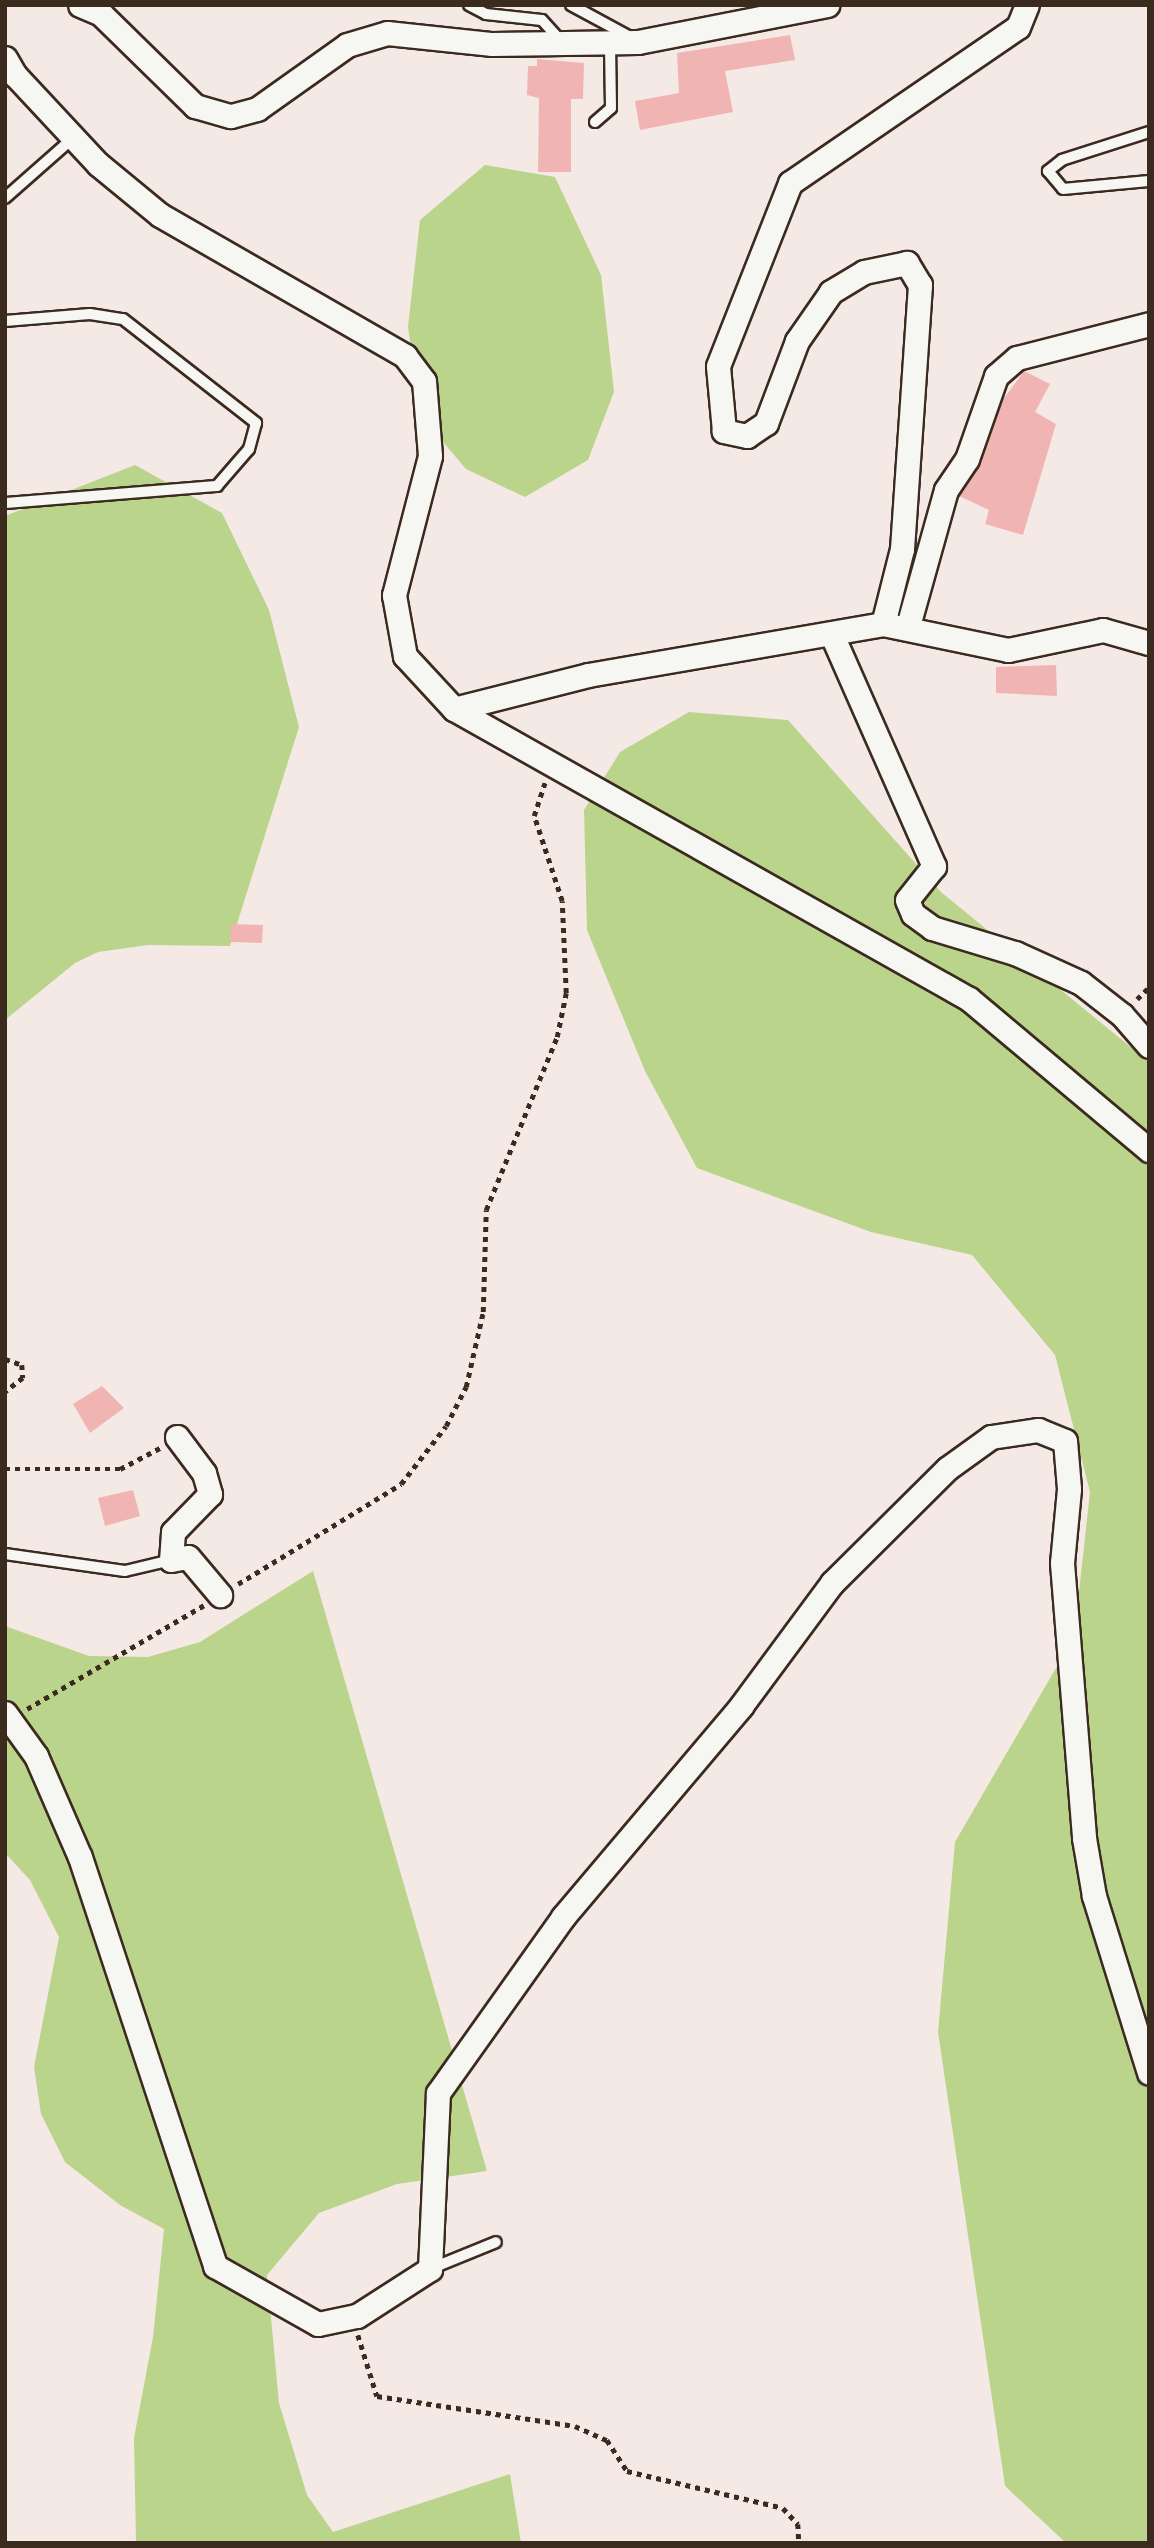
<!DOCTYPE html>
<html>
<head>
<meta charset="utf-8">
<style>
  body { margin:0 }
  #map { position:relative; width:1154px; height:2548px; overflow:hidden; background:#f5e9e5; font-family:Dekko,sans-serif }
  div>[style] { position:absolute }
  .green>* { inset:0; background:#bbd48b }
  .building>* { inset:0; background:#f0b5b2 }
  .path>* { height:4.5px; margin-top:-2.25px; transform-origin:0; background:repeating-linear-gradient(90deg,#3b2a1e 0 5px,transparent 0 10px) }
  .roads { filter:drop-shadow(2px 0 #3b2a1e) drop-shadow(-2px 0 #3b2a1e) drop-shadow(0 2px #3b2a1e) drop-shadow(0 -2px #3b2a1e) }
  .lane>* { height:10px; margin:-5px; padding:0 5px; transform-origin:5px; border-radius:5px; background:#f6f6f2 }
  .street>* { height:23px; margin:-11.5px; padding:0 11.5px; transform-origin:11.5px; border-radius:11.5px; background:#f6f6f2 }
  span { translate:-50% -50%; white-space:nowrap; text-align:center; line-height:1.15; -webkit-text-stroke:5px #f6f6f2; paint-order:stroke }
  .frame { position:absolute; inset:0; border:7px solid #3b2a1e; pointer-events:none }
</style>
</head>
<body>
<div id="map">
  <div class="green">
    <i style="clip-path:polygon(485px 165px,555px 177px,601px 275px,614px 392px,588px 460px,525px 497px,466px 469px,421px 416px,408px 327px,420px 220px)"></i>
    <i style="clip-path:polygon(135px 465px,222px 513px,269px 610px,299px 727px,230px 946px,148px 945px,98px 952px,75px 963px,5px 1020px,5px 516px)"></i>
    <i style="clip-path:polygon(689px 712px,788px 720px,941px 892px,1149px 1062px,1149px 2543px,1066px 2543px,1005px 2486px,938px 2032px,955px 1842px,1074px 1637px,1090px 1492px,1055px 1355px,972px 1255px,871px 1232px,697px 1168px,645px 1071px,587px 930px,584px 810px,620px 752px)"></i>
    <i style="clip-path:polygon(313px 1571px,487px 2171px,397px 2184px,319px 2213px,267px 2275px,279px 2403px,307px 2495px,333px 2532px,510px 2474px,521px 2543px,136px 2543px,134px 2438px,153px 2337px,164px 2229px,120px 2205px,65px 2162px,41px 2114px,34px 2067px,59px 1937px,30px 1880px,5px 1853px,5px 1626px,89px 1656px,148px 1657px,200px 1642px)"></i>
  </div>
  <div class="building">
    <i style="clip-path:polygon(790px 35px,795px 60px,725px 71px,733px 112px,640px 130px,635px 101px,679px 93px,677px 53px)"></i>
    <i style="clip-path:polygon(537px 59px,584px 63px,583px 99px,571px 99px,571px 172px,538px 172px,539px 98px,527px 95px,528px 66px,537px 66px)"></i>
    <i style="clip-path:polygon(1024px 371px,1050px 384px,1035px 412px,1056px 424px,1023px 535px,985px 524px,989px 510px,959px 496px,980px 464px,1002px 401px)"></i>
    <i style="clip-path:polygon(1056px 665px,1057px 696px,996px 693px,996px 667px)"></i>
    <i style="clip-path:polygon(231px 924px,263px 925px,262px 943px,230px 942px)"></i>
    <i style="clip-path:polygon(102px 1386px,124px 1408px,90px 1433px,73px 1404px)"></i>
    <i style="clip-path:polygon(133px 1490px,140px 1516px,105px 1526px,98px 1498px)"></i>
  </div>
  <div class="path">
    <i style="left:1137px;top:999px;width:17px;rotate:-45deg"></i>
    <i style="left:5px;top:1359px;width:18px;rotate:19deg"></i>
    <i style="left:22px;top:1365px;width:13px;rotate:86deg"></i>
    <i style="left:23px;top:1378px;width:23px;rotate:142deg"></i>
    <i style="left:5px;top:1469px;width:115px"></i>
    <i style="left:120px;top:1469px;width:45px;rotate:-27.7deg"></i>
    <i style="left:238px;top:1584px;width:191px;rotate:-31.5deg"></i>
    <i style="left:401px;top:1484px;width:73px;rotate:-52.2deg"></i>
    <i style="left:446px;top:1426px;width:44px;rotate:-62.9deg"></i>
    <i style="left:466px;top:1387px;width:77px;rotate:-77.2deg"></i>
    <i style="left:483px;top:1312px;width:102px;rotate:-88.3deg"></i>
    <i style="left:486px;top:1210px;width:187px;rotate:-67.7deg"></i>
    <i style="left:557px;top:1037px;width:45px;rotate:-78.4deg"></i>
    <i style="left:566px;top:993px;width:92px;rotate:-92.5deg"></i>
    <i style="left:562px;top:901px;width:89px;rotate:-108.2deg"></i>
    <i style="left:534px;top:816px;width:35px;rotate:-72deg"></i>
    <i style="left:27px;top:1709px;width:205px;rotate:-30.4deg"></i>
    <i style="left:358px;top:2335px;width:64px;rotate:72.7deg"></i>
    <i style="left:377px;top:2396px;width:200px;rotate:8.6deg"></i>
    <i style="left:575px;top:2426px;width:35px;rotate:24deg"></i>
    <i style="left:607px;top:2440px;width:37px;rotate:57deg"></i>
    <i style="left:627px;top:2471px;width:160px;rotate:13.3deg"></i>
    <i style="left:783px;top:2508px;width:22px;rotate:47deg"></i>
    <i style="left:798px;top:2524px;width:19px;rotate:87deg"></i>
  </div>
  <div class="roads">
    <div class="lane">
      <i style="left:469px;top:5px;width:19px;rotate:28deg"></i>
      <i style="left:486px;top:14px;width:56px;rotate:6.1deg"></i>
      <i style="left:542px;top:20px;width:25px;rotate:48deg"></i>
      <i style="left:571px;top:5px;width:67px;rotate:28.5deg"></i>
      <i style="left:595px;top:122px;width:21px;rotate:-41deg"></i>
      <i style="left:611px;top:108px;width:67px;rotate:-90.9deg"></i>
      <i style="left:1149px;top:132px;width:91px;rotate:162.2deg"></i>
      <i style="left:1062px;top:160px;width:18px;rotate:142deg"></i>
      <i style="left:1048px;top:171px;width:23px;rotate:50deg"></i>
      <i style="left:1063px;top:189px;width:86px;rotate:-5.3deg"></i>
      <i style="left:5px;top:198px;width:91px;rotate:-41.4deg"></i>
      <i style="left:5px;top:321px;width:85px;rotate:-4.7deg"></i>
      <i style="left:90px;top:314px;width:33px;rotate:9deg"></i>
      <i style="left:123px;top:319px;width:169px;rotate:38deg"></i>
      <i style="left:256px;top:423px;width:27px;rotate:105deg"></i>
      <i style="left:249px;top:449px;width:49px;rotate:130.9deg"></i>
      <i style="left:217px;top:486px;width:213px;rotate:175.4deg"></i>
      <i style="left:5px;top:1554px;width:121px;rotate:8.1deg"></i>
      <i style="left:125px;top:1571px;width:47px;rotate:-13.4deg"></i>
      <i style="left:430px;top:2269px;width:71px;rotate:-22.2deg"></i>
    </div>
    <div class="street">
      <i style="left:80px;top:5px;width:23px;rotate:23deg"></i>
      <i style="left:101px;top:14px;width:132px;rotate:44.4deg"></i>
      <i style="left:195px;top:106px;width:37px;rotate:16deg"></i>
      <i style="left:231px;top:116px;width:27px;rotate:-15deg"></i>
      <i style="left:257px;top:109px;width:110px;rotate:-35.4deg"></i>
      <i style="left:347px;top:45px;width:42px;rotate:-16.7deg"></i>
      <i style="left:387px;top:33px;width:106px;rotate:6deg"></i>
      <i style="left:492px;top:44px;width:146px;rotate:-0.8deg"></i>
      <i style="left:638px;top:42px;width:193px;rotate:-11.1deg"></i>
      <i style="left:5px;top:58px;width:20px;rotate:60deg"></i>
      <i style="left:15px;top:75px;width:122px;rotate:47deg"></i>
      <i style="left:98px;top:164px;width:80px;rotate:39.4deg"></i>
      <i style="left:160px;top:215px;width:283px;rotate:29.9deg"></i>
      <i style="left:405px;top:356px;width:31px;rotate:53deg"></i>
      <i style="left:424px;top:381px;width:75px;rotate:85.4deg"></i>
      <i style="left:430px;top:456px;width:144px;rotate:104.5deg"></i>
      <i style="left:394px;top:595px;width:62px;rotate:79.8deg"></i>
      <i style="left:405px;top:656px;width:72px;rotate:47.2deg"></i>
      <i style="left:454px;top:709px;width:591px;rotate:29.38deg"></i>
      <i style="left:969px;top:999px;width:235px;rotate:40deg"></i>
      <i style="left:883px;top:624px;width:77px;rotate:-75.8deg"></i>
      <i style="left:902px;top:549px;width:265px;rotate:-86.1deg"></i>
      <i style="left:920px;top:285px;width:26px;rotate:-121deg"></i>
      <i style="left:907px;top:263px;width:44px;rotate:168.2deg"></i>
      <i style="left:864px;top:272px;width:39px;rotate:149deg"></i>
      <i style="left:831px;top:292px;width:60px;rotate:124.8deg"></i>
      <i style="left:797px;top:341px;width:88px;rotate:110.7deg"></i>
      <i style="left:766px;top:423px;width:23px;rotate:146deg"></i>
      <i style="left:747px;top:436px;width:24px;rotate:-168deg"></i>
      <i style="left:724px;top:431px;width:65px;rotate:-95.3deg"></i>
      <i style="left:718px;top:366px;width:197px;rotate:-68.5deg"></i>
      <i style="left:790px;top:183px;width:276px;rotate:-34.4deg"></i>
      <i style="left:1018px;top:27px;width:24px;rotate:-68deg"></i>
      <i style="left:908px;top:626px;width:141px;rotate:-74.4deg"></i>
      <i style="left:946px;top:490px;width:37px;rotate:-56deg"></i>
      <i style="left:967px;top:459px;width:88px;rotate:-70.7deg"></i>
      <i style="left:996px;top:376px;width:28px;rotate:-41deg"></i>
      <i style="left:1017px;top:358px;width:136px;rotate:-14.4deg"></i>
      <i style="left:832px;top:635px;width:253px;rotate:66.2deg"></i>
      <i style="left:934px;top:866px;width:43px;rotate:128.5deg"></i>
      <i style="left:907px;top:900px;width:15px;rotate:67deg"></i>
      <i style="left:913px;top:914px;width:24px;rotate:36deg"></i>
      <i style="left:932px;top:928px;width:87px;rotate:16.8deg"></i>
      <i style="left:1015px;top:953px;width:72px;rotate:24.4deg"></i>
      <i style="left:1081px;top:983px;width:52px;rotate:38deg"></i>
      <i style="left:1122px;top:1015px;width:41px;rotate:48.9deg"></i>
      <i style="left:454px;top:709px;width:138px;rotate:-14.2deg"></i>
      <i style="left:588px;top:675px;width:299px;rotate:-9.8deg"></i>
      <i style="left:883px;top:624px;width:128px;rotate:11.7deg"></i>
      <i style="left:1008px;top:650px;width:97px;rotate:-11.9deg"></i>
      <i style="left:1103px;top:630px;width:48px;rotate:15.8deg"></i>
      <i style="left:177px;top:1437px;width:45px;rotate:53.1deg"></i>
      <i style="left:204px;top:1473px;width:22px;rotate:74deg"></i>
      <i style="left:210px;top:1494px;width:53px;rotate:134.2deg"></i>
      <i style="left:173px;top:1532px;width:28px;rotate:94deg"></i>
      <i style="left:171px;top:1560px;width:17px;rotate:-10deg"></i>
      <i style="left:188px;top:1557px;width:50px;rotate:49.9deg"></i>
      <i style="left:5px;top:1713px;width:53px;rotate:54.2deg"></i>
      <i style="left:36px;top:1756px;width:110px;rotate:66.5deg"></i>
      <i style="left:80px;top:1857px;width:431px;rotate:71.7deg"></i>
      <i style="left:215px;top:2266px;width:118px;rotate:29.4deg"></i>
      <i style="left:318px;top:2324px;width:40px;rotate:-12deg"></i>
      <i style="left:357px;top:2316px;width:87px;rotate:-32.8deg"></i>
      <i style="left:430px;top:2269px;width:176px;rotate:-87.4deg"></i>
      <i style="left:438px;top:2093px;width:216px;rotate:-54.6deg"></i>
      <i style="left:563px;top:1917px;width:276px;rotate:-49.8deg"></i>
      <i style="left:741px;top:1706px;width:153px;rotate:-53.5deg"></i>
      <i style="left:832px;top:1583px;width:163px;rotate:-44.8deg"></i>
      <i style="left:948px;top:1468px;width:53px;rotate:-35.8deg"></i>
      <i style="left:991px;top:1437px;width:48px;rotate:-8.5deg"></i>
      <i style="left:1038px;top:1430px;width:29px;rotate:22deg"></i>
      <i style="left:1065px;top:1441px;width:48px;rotate:85.2deg"></i>
      <i style="left:1069px;top:1489px;width:74px;rotate:95.4deg"></i>
      <i style="left:1062px;top:1563px;width:276px;rotate:85.4deg"></i>
      <i style="left:1084px;top:1838px;width:59px;rotate:80.2deg"></i>
      <i style="left:1094px;top:1896px;width:185px;rotate:72.7deg"></i>
    </div>
  </div>
  <div class="frame"></div>
</div>
</body>
</html>
